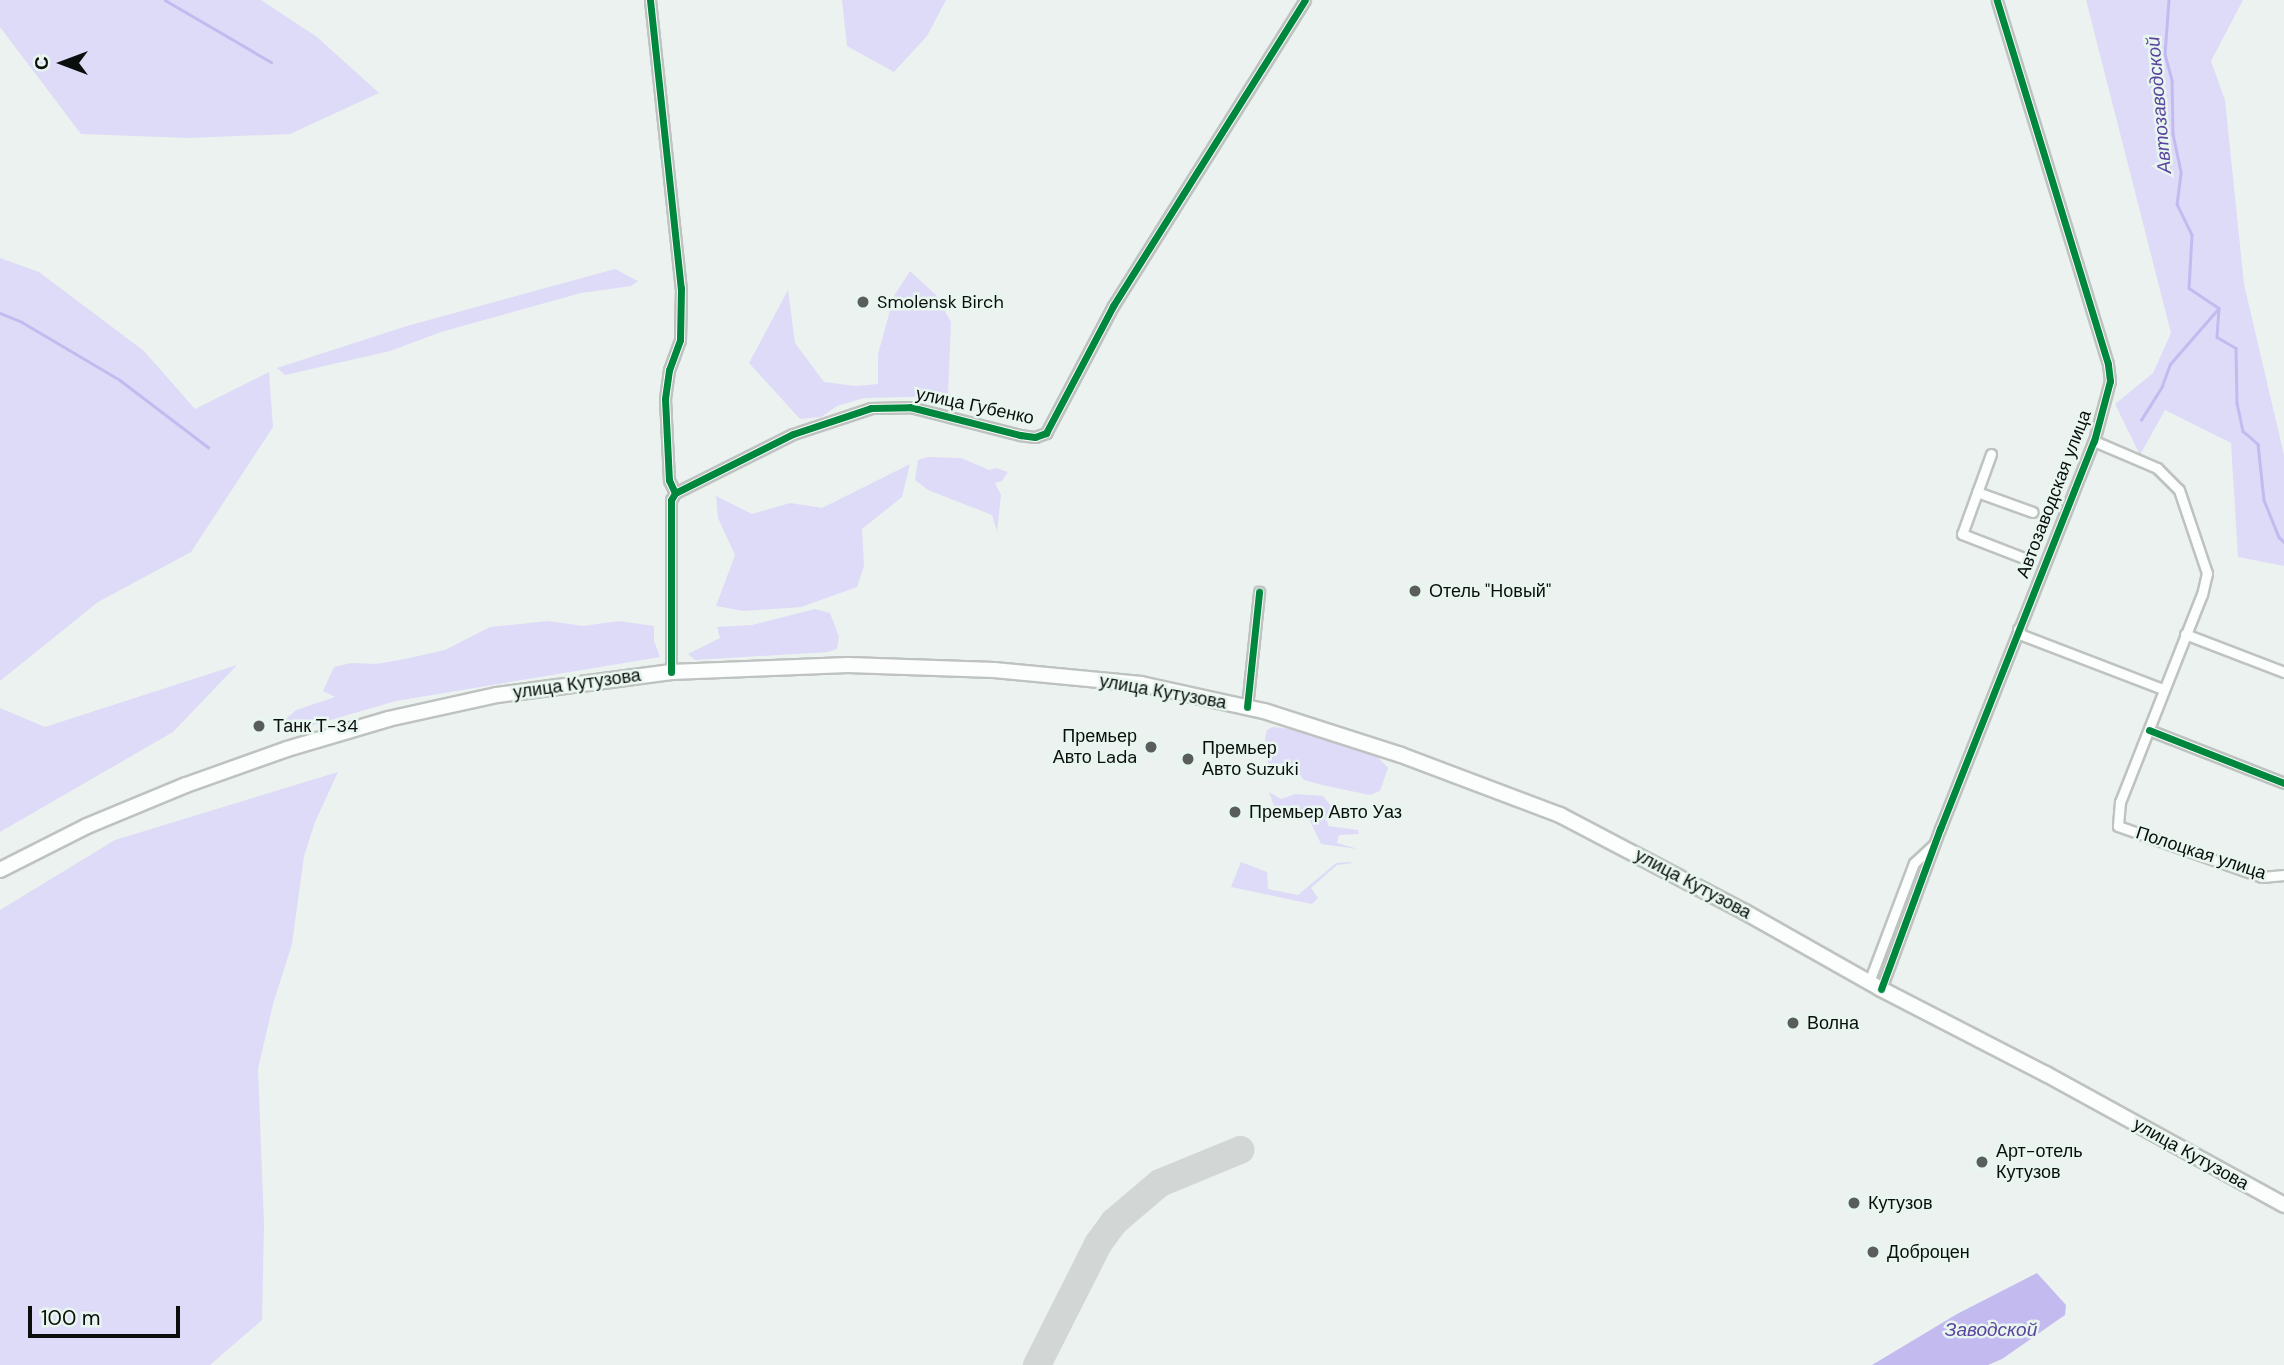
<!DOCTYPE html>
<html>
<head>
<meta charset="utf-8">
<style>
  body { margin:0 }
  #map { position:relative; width:2284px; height:1365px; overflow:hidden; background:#ecf2ef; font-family:"DM Sans",sans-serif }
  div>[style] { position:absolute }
  .green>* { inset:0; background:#dddbf7 }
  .water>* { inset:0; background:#c3bbf0 }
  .stream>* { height:2.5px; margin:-1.25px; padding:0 1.25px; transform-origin:1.25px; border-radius:1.25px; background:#c3bbf0 }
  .taxiway>* { height:28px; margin:-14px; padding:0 14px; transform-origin:14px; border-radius:14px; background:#d2d6d4 }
  .roads { filter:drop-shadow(2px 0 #bec3c0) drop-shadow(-2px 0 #bec3c0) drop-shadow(0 2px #bec3c0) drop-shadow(0 -2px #bec3c0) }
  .street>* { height:9px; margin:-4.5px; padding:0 4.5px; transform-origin:4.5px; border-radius:4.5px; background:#fcfdfd }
  .primary>* { height:14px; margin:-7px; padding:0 7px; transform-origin:7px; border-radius:7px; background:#fcfdfd }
  .cycleway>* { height:7px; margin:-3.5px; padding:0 3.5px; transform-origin:3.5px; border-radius:3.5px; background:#00873e }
  .dots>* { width:19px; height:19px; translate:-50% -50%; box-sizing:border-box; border:4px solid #e8f6ef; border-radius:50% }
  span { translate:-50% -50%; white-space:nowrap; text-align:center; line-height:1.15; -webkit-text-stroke:5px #e8f6ef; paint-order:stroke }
  .poi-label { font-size:18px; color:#0a0f0d }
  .left { translate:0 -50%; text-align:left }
  .right { translate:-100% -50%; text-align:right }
  .street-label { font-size:18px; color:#0a0f0d }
  .water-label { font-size:19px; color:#5b449e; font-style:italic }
  .north { position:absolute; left:28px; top:28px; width:70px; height:70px; -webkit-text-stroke:5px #e8f6ef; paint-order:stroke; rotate:270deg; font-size:19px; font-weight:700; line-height:28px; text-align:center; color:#0a0f0d }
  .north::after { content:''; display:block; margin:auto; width:24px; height:32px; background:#0a0f0d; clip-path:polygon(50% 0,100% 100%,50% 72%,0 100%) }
  .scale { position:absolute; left:28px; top:1306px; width:152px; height:32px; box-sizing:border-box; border:4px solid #0a0f0d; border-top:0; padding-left:9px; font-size:21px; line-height:24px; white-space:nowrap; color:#0a0f0d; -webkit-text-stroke:5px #e8f6ef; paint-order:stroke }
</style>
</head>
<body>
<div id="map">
  <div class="green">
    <i style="clip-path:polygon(0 0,261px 0,317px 37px,379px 93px,290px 134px,189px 138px,81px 134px,0 27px)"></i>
    <i style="clip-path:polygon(842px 0,946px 0,927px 36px,894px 72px,847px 46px)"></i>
    <i style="clip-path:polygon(2086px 0,2243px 0,2211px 61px,2225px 100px,2244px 284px,2284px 455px,2284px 566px,2238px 557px,2231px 443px,2165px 410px,2140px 455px,2115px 404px,2153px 373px,2171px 333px)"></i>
    <i style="clip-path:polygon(0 258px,39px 272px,144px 351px,195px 409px,269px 372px,273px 427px,191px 552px,98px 602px,0 681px)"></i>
    <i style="clip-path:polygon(615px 269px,638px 281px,631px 286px,581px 293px,441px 332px,390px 351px,285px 375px,277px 368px,407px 326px)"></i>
    <i style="clip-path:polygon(910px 271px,936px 295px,951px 322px,948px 396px,864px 398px,837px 406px,821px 417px,800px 419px,749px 363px,788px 290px,795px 343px,824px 382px,856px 386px,878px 384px,878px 354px,894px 296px)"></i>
    <i style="clip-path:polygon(928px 457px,961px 458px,989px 470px,996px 468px,1008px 472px,1002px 481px,995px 483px,1001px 495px,995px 551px,997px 531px,992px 515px,928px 490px,915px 480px,918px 460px)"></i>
    <i style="clip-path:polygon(910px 464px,902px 497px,862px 529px,864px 566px,857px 587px,801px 607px,744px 611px,716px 606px,735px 555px,718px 518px,716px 496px,752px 514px,790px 503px,822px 508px)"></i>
    <i style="clip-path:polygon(815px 609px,830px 613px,839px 637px,837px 649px,828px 652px,695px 660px,688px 654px,720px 638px,717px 627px,752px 625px)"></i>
    <i style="clip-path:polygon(548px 621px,583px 626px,619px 621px,654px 626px,654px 641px,660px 657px,396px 701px,289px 732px,278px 726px,296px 710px,335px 697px,323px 691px,334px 667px,351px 663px,376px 664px,405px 659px,445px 650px,490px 627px)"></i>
    <i style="clip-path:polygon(237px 665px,173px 732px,0 832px,0 708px,45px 727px)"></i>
    <i style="clip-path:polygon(1273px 727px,1293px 729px,1375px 754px,1388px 768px,1380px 791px,1370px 795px,1322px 785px,1304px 780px,1300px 775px,1276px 774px,1270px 770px,1266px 755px,1265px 739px,1267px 730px)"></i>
    <i style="clip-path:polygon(338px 772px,315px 822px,304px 856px,292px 944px,273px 1004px,258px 1069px,264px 1224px,262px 1320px,210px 1365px,0 1365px,0 910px,115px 840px)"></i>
    <i style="clip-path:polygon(1269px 792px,1281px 799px,1295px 794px,1323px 796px,1332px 807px,1327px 818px,1328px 826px,1358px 830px,1359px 834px,1339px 835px,1337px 843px,1358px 849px,1321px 844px,1310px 821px,1275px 808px)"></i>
    <i style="clip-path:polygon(1241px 862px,1267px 872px,1268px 889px,1298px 895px,1336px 863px,1350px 862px,1353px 863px,1337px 865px,1311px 888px,1318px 898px,1312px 904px,1231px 887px)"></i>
  </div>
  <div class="water">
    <i style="clip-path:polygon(2037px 1273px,2066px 1305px,2065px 1315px,2002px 1359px,1988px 1365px,1872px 1365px,1957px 1314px)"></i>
  </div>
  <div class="stream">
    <i style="left:165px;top:0;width:123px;rotate:30.3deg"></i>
    <i style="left:2169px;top:0;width:54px;rotate:94.2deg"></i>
    <i style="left:2165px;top:54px;width:27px;rotate:75deg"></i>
    <i style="left:2172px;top:80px;width:54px;rotate:88.9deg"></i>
    <i style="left:2173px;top:134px;width:40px;rotate:78deg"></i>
    <i style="left:2181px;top:173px;width:31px;rotate:97deg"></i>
    <i style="left:2177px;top:204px;width:34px;rotate:64deg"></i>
    <i style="left:2192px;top:235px;width:53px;rotate:93.2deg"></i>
    <i style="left:2189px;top:288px;width:36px;rotate:34deg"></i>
    <i style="left:2219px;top:308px;width:29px;rotate:94deg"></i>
    <i style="left:2217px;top:337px;width:22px;rotate:30deg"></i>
    <i style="left:2236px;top:348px;width:55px;rotate:89deg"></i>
    <i style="left:2237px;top:403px;width:29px;rotate:78deg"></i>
    <i style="left:2243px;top:431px;width:20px;rotate:41deg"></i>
    <i style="left:2258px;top:444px;width:56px;rotate:83.9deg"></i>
    <i style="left:2264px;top:500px;width:40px;rotate:68deg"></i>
    <i style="left:2279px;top:537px;width:7px;rotate:45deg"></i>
    <i style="left:0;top:313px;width:24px;rotate:22deg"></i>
    <i style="left:22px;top:322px;width:114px;rotate:30.6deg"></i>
    <i style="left:120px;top:380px;width:111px;rotate:37.3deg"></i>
    <i style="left:2141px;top:420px;width:40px;rotate:-58deg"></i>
    <i style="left:2162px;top:386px;width:23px;rotate:-70deg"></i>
    <i style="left:2170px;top:364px;width:73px;rotate:-48.9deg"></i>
  </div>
  <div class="taxiway">
    <i style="left:1037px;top:1365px;width:136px;rotate:-63.2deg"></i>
    <i style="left:1098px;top:1244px;width:27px;rotate:-54deg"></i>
    <i style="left:1114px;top:1222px;width:60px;rotate:-40.3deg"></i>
    <i style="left:1160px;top:1183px;width:87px;rotate:-22.4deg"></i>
  </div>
  <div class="roads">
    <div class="street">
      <i style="left:650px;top:0;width:290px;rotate:83.9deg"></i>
      <i style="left:681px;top:288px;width:52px;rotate:91.1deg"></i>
      <i style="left:680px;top:340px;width:32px;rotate:110deg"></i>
      <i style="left:669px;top:370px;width:29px;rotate:98deg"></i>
      <i style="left:665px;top:399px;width:81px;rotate:87.2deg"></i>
      <i style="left:669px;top:480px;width:14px;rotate:65deg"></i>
      <i style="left:2094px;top:441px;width:69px;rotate:23.2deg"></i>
      <i style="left:2157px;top:468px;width:31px;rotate:45deg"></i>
      <i style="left:2179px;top:490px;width:88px;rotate:71.4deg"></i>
      <i style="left:2207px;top:573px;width:22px;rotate:103deg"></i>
      <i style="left:2202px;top:594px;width:224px;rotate:111.5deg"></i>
      <i style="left:2120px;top:802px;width:24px;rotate:95deg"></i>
      <i style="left:2118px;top:826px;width:153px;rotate:19.5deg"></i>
      <i style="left:2262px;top:877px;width:22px;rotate:-5deg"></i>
      <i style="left:1991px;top:454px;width:85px;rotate:109.9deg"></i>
      <i style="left:1962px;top:534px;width:72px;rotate:21.2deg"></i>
      <i style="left:1977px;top:492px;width:59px;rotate:19.7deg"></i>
      <i style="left:2018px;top:629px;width:7px;rotate:56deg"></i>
      <i style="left:2022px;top:635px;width:151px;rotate:21deg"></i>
      <i style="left:2185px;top:634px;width:106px;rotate:21deg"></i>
      <i style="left:671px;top:672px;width:172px;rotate:-90deg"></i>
      <i style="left:671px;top:500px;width:8px;rotate:-60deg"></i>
      <i style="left:675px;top:493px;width:132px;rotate:-26.6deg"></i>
      <i style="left:793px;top:434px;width:82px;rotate:-18.4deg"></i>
      <i style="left:871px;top:408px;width:39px;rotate:-1deg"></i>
      <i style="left:910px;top:407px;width:114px;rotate:14.3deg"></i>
      <i style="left:1020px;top:435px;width:15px;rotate:8deg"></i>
      <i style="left:1035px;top:437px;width:12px;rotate:-20deg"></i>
      <i style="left:1046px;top:433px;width:144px;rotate:-62.2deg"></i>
      <i style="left:1113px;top:306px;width:361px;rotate:-57.9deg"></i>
      <i style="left:1247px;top:707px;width:116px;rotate:-84deg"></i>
      <i style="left:2149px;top:730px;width:145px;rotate:21.4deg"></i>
      <i style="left:1869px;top:982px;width:127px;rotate:-69.3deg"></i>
      <i style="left:1914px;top:863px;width:26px;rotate:-43deg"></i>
      <i style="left:1881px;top:989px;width:171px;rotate:-69.8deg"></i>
      <i style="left:1940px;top:829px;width:417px;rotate:-68.4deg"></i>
      <i style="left:2094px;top:441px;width:62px;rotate:-75.1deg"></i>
      <i style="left:2110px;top:381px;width:17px;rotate:-97deg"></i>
      <i style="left:2108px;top:364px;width:381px;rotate:-107deg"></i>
    </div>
    <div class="primary">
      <i style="left:0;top:870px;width:97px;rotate:-26.8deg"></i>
      <i style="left:87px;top:826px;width:107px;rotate:-22.5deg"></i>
      <i style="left:186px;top:785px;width:107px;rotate:-19.6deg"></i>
      <i style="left:287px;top:749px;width:105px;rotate:-16.5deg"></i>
      <i style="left:388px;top:719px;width:112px;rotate:-12.4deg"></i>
      <i style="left:497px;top:695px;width:176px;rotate:-7.5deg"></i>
      <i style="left:671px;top:672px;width:177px;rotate:-2.3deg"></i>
      <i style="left:848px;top:665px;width:146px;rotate:2deg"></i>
      <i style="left:994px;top:670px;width:148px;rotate:5.4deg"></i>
      <i style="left:1141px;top:684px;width:126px;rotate:12.4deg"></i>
      <i style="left:1264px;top:711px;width:144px;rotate:17.8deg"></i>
      <i style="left:1401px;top:755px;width:170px;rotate:20.7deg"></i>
      <i style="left:1560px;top:815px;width:209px;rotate:27.7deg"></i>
      <i style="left:1745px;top:912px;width:156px;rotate:29.5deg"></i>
      <i style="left:1881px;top:989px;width:186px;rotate:27.3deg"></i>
      <i style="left:2046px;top:1074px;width:272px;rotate:28.8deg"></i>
    </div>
  </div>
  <div class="cycleway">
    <i style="left:650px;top:0;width:290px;rotate:83.9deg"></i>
    <i style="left:681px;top:288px;width:52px;rotate:91.1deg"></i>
    <i style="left:680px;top:340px;width:32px;rotate:110deg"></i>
    <i style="left:669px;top:370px;width:29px;rotate:98deg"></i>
    <i style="left:665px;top:399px;width:81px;rotate:87.2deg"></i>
    <i style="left:669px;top:480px;width:14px;rotate:65deg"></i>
    <i style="left:671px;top:672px;width:172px;rotate:-90deg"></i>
    <i style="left:671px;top:500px;width:8px;rotate:-60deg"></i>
    <i style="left:675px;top:493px;width:132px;rotate:-26.6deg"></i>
    <i style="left:793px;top:434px;width:82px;rotate:-18.4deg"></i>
    <i style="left:871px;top:408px;width:39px;rotate:-1deg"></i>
    <i style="left:910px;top:407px;width:114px;rotate:14.3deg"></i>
    <i style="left:1020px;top:435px;width:15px;rotate:8deg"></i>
    <i style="left:1035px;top:437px;width:12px;rotate:-20deg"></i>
    <i style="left:1046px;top:433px;width:144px;rotate:-62.2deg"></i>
    <i style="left:1113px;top:306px;width:361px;rotate:-57.9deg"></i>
    <i style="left:1247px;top:707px;width:116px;rotate:-84deg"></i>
    <i style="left:2149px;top:730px;width:145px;rotate:21.4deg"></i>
    <i style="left:1881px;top:989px;width:171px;rotate:-69.8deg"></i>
    <i style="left:1940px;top:829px;width:417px;rotate:-68.4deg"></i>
    <i style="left:2094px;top:441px;width:62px;rotate:-75.1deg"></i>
    <i style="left:2110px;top:381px;width:17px;rotate:-97deg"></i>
    <i style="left:2108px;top:364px;width:381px;rotate:-107deg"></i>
  </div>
  <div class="dots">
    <i style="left:863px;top:302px;background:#595e5c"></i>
    <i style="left:1415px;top:591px;background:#595e5c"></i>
    <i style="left:259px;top:726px;background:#595e5c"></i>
    <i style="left:1151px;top:747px;background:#595e5c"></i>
    <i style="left:1188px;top:759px;background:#595e5c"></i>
    <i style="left:1235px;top:812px;background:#595e5c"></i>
    <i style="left:1793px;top:1023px;background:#595e5c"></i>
    <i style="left:1982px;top:1162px;background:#595e5c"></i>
    <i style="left:1854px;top:1203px;background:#595e5c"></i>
    <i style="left:1873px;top:1252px;background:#595e5c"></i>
  </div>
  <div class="poi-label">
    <span class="left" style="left:877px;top:302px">Smolensk Birch</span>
    <span class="left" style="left:1429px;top:591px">Отель "Новый"</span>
    <span class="left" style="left:273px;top:726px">Танк Т-34</span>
    <span class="right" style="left:1137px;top:747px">Премьер<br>Авто Lada</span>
    <span class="left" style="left:1202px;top:759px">Премьер<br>Авто Suzuki</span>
    <span class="left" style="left:1249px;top:812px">Премьер Авто Уаз</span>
    <span class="left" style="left:1807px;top:1023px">Волна</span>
    <span class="left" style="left:1996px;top:1162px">Арт-отель<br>Кутузов</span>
    <span class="left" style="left:1868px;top:1203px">Кутузов</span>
    <span class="left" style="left:1887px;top:1252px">Доброцен</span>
  </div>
  <div class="street-label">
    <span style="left:975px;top:406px;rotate:12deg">улица Губенко</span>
    <span style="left:2054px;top:494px;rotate:-69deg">Автозаводская улица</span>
    <span style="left:577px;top:684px;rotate:-8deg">улица Кутузова</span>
    <span style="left:1163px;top:692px;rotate:10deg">улица Кутузова</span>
    <span style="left:2201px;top:853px;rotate:18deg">Полоцкая улица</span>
    <span style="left:1693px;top:884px;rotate:28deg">улица Кутузова</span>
    <span style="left:2191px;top:1154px;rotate:29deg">улица Кутузова</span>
  </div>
  <div class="water-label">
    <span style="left:2159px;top:105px;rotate:-95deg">Автозаводской</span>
    <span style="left:1991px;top:1330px">Заводской</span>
  </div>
  <div class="north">С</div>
  <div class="scale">100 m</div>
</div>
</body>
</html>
